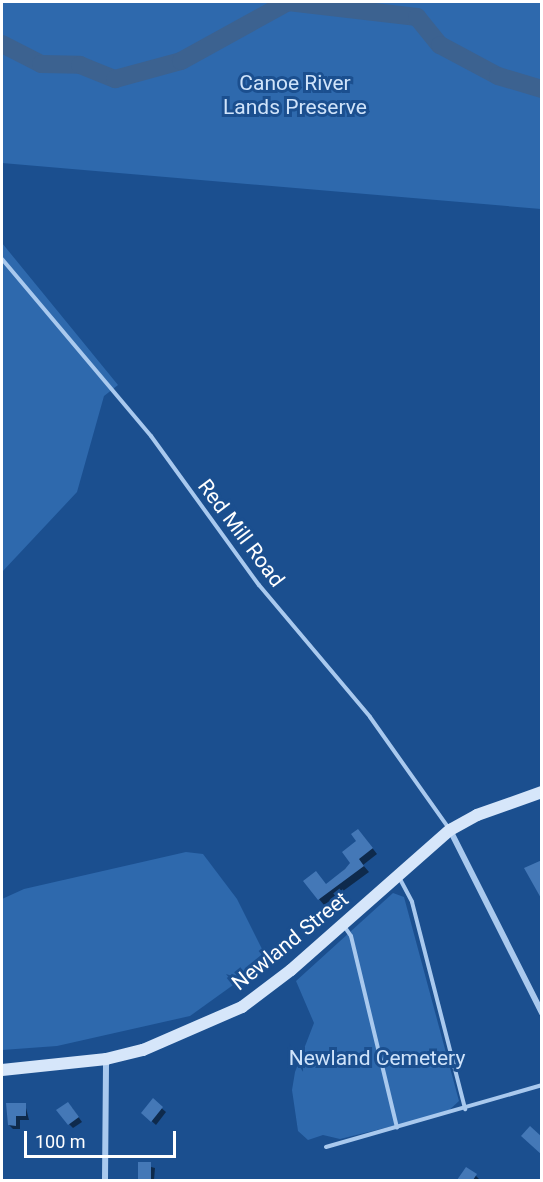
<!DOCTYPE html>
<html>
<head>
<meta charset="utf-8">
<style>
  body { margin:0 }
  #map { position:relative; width:543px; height:1182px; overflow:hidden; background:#1b4f8f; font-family:Roboto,sans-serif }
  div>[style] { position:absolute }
  .green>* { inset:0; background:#2e69ad }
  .shadow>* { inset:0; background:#0007 }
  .river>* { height:18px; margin:-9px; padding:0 9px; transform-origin:9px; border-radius:9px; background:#3c6290 }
  .building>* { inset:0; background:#4478b7 }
  .lane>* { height:4px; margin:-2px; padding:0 2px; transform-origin:2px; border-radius:2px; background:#a9c9ee }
  .street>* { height:6px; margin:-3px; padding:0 3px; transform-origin:3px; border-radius:3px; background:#a9c9ee }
  .secondary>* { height:12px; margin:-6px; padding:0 6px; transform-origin:6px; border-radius:6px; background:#d6e6fa }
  span { translate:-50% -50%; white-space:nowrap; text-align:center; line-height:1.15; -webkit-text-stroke:6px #1b4f8f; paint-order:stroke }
  .park-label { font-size:21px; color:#cfe3fa }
  .street-label { font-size:21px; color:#fff }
  .frame { position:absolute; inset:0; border:3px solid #fff; pointer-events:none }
  .scale { position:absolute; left:24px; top:1131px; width:152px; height:27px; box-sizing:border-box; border:3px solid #fff; border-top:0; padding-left:8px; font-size:18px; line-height:21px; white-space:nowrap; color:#fff; -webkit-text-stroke:4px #1b4f8f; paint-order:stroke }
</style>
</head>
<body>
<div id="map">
  <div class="green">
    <i style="clip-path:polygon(2px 2px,541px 2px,541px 209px,2px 163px)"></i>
    <i style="clip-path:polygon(2px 243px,118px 385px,104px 396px,77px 492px,2px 572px)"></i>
    <i style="clip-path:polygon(186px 852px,203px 854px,237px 899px,263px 951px,254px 970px,190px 1016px,57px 1046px,2px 1050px,2px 899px,24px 889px)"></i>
    <i style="clip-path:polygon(393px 893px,404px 897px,459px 1101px,446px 1113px,340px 1139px,323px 1135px,308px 1140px,298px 1131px,292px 1090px,295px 1072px,314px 1023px,296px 981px)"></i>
  </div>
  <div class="shadow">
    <i style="clip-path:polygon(363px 836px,377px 854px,363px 865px,369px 872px,324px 905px,319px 899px,327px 885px,352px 863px)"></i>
    <i style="clip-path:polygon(153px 1101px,166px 1112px,156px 1125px,147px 1117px)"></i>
    <i style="clip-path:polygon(25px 1104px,29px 1120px,20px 1120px,20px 1129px,13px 1129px,9px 1125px)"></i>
    <i style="clip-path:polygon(72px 1108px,82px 1122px,73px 1128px,69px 1124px)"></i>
    <i style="clip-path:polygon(140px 1164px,155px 1168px,154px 1180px,140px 1180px)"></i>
    <i style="clip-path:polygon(467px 1169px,476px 1176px,480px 1180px,459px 1180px)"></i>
  </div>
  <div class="river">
    <i style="left:2px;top:44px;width:44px;rotate:27.1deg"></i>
    <i style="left:41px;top:64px;width:39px;rotate:1deg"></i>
    <i style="left:80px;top:65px;width:38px;rotate:22deg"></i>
    <i style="left:115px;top:79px;width:68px;rotate:-15.3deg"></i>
    <i style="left:181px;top:61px;width:122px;rotate:-28.9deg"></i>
    <i style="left:288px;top:2px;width:130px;rotate:6.6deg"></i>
    <i style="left:417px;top:17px;width:36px;rotate:51deg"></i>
    <i style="left:440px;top:45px;width:66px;rotate:28.1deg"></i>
    <i style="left:498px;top:76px;width:46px;rotate:16.5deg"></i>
  </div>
  <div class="building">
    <i style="clip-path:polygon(358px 829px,373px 848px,359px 859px,364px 866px,318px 900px,303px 881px,316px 871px,326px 884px,345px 869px,350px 863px,342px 852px,356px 841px,351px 834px)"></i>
    <i style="clip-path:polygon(542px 860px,542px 900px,524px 868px)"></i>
    <i style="clip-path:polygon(153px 1098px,163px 1107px,151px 1122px,141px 1113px)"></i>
    <i style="clip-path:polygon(68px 1102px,79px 1117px,68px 1125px,56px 1110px)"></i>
    <i style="clip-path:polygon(6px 1103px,26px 1103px,26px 1116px,16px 1116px,16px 1126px,8px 1125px)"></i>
    <i style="clip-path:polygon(530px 1126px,542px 1137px,542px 1155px,521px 1136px)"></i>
    <i style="clip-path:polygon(138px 1162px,151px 1162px,151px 1180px,138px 1180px)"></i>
    <i style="clip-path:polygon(466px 1167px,477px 1174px,473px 1180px,457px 1180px)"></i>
  </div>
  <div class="lane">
    <i style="left:2px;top:259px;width:231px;rotate:49.9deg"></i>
    <i style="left:151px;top:436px;width:184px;rotate:54.1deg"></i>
    <i style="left:259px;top:585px;width:172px;rotate:49.9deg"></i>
    <i style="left:370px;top:717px;width:135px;rotate:54.7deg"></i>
    <i style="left:400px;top:879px;width:26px;rotate:62deg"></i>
    <i style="left:412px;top:902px;width:214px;rotate:75.6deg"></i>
    <i style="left:344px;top:926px;width:12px;rotate:55deg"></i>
    <i style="left:351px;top:936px;width:197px;rotate:76.5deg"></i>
    <i style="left:326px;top:1147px;width:225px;rotate:-16deg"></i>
  </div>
  <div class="street">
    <i style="left:450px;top:830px;width:205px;rotate:63.3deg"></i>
    <i style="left:105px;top:1180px;width:121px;rotate:-89.5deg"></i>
  </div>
  <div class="secondary">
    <i style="left:2px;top:1070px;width:105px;rotate:-6deg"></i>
    <i style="left:106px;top:1059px;width:38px;rotate:-14deg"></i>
    <i style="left:143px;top:1050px;width:108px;rotate:-23.5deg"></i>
    <i style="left:242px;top:1007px;width:61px;rotate:-37.1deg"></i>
    <i style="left:291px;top:970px;width:212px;rotate:-41.4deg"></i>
    <i style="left:450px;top:830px;width:31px;rotate:-29deg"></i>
    <i style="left:477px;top:815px;width:69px;rotate:-19.5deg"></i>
  </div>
  <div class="park-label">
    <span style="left:295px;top:95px">Canoe River<br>Lands Preserve</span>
    <span style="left:377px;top:1058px">Newland Cemetery</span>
  </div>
  <div class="street-label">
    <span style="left:241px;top:533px;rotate:53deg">Red Mill Road</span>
    <span style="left:290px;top:941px;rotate:-39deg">Newland Street</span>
  </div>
  <div class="frame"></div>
  <div class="scale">100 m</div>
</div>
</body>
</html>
